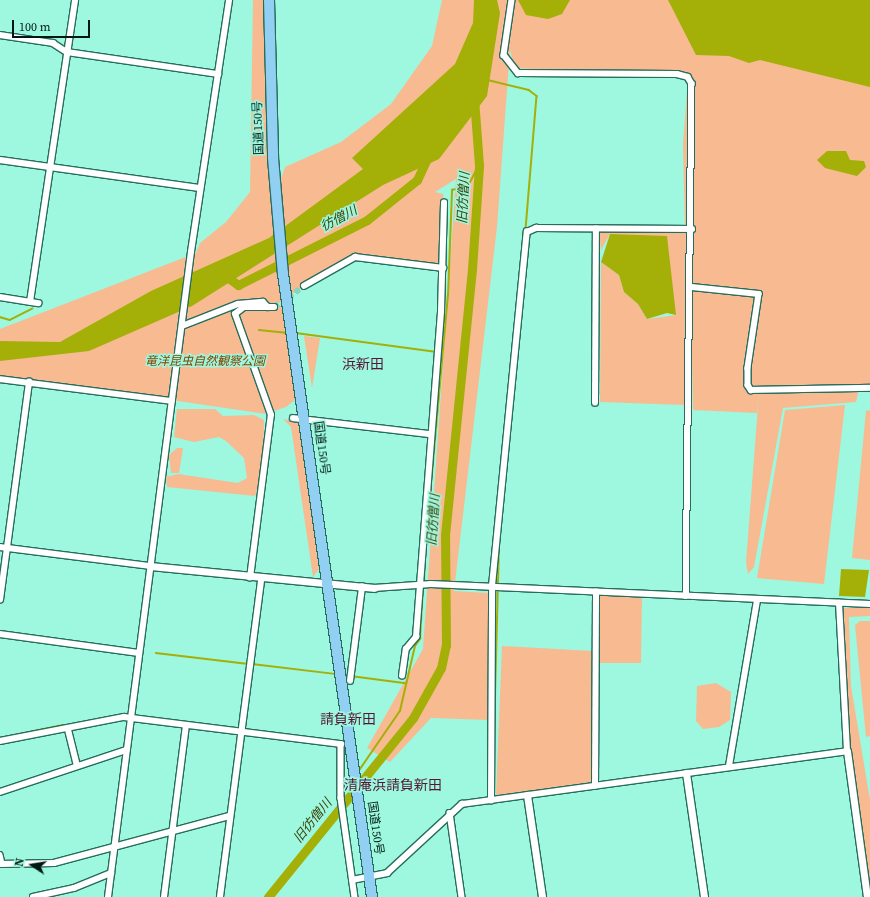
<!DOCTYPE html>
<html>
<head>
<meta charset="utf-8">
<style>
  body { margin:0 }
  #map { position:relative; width:870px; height:897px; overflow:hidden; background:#9df8df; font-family:"Source Serif 4","Noto Sans JP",serif }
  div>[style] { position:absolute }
  .green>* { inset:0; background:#f8ba91 }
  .water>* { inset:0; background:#a4af07 }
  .stream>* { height:1.5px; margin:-0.75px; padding:0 0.75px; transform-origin:0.75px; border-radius:0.75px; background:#a4af07 }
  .river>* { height:9px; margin:-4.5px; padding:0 4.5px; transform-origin:4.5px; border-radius:4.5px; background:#a4af07 }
  .minor-tunnel>* { height:5.5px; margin-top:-2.75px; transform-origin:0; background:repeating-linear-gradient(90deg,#85d6c0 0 5.5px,transparent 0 8.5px) }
  .roads { filter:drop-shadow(1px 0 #266d5c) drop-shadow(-1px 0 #266d5c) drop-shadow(0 1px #266d5c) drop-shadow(0 -1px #266d5c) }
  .minor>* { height:5.5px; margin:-2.75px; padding:0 2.75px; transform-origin:2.75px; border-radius:2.75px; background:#fff }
  .tertiary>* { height:7px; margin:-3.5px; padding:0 3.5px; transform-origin:3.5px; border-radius:3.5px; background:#fff }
  .trunk>* { height:10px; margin:-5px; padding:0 5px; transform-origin:5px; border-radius:5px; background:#92d0f3 }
  span { translate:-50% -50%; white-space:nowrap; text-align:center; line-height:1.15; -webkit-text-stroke:3px #9df8df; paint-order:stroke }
  .street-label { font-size:12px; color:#001812 }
  .park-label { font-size:12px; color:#874201; font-style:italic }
  .water-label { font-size:13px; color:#3f4309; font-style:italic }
  .quarter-label { font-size:14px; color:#551535 }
  .north { position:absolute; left:12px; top:845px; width:40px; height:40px; -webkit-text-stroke:3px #9df8df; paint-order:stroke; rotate:282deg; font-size:11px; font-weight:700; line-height:16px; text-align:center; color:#001812 }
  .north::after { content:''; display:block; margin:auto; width:14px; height:18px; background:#001812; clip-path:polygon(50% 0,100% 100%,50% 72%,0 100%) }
  .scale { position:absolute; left:12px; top:20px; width:78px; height:18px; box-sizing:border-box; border:2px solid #001812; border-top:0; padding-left:5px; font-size:12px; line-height:14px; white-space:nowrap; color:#001812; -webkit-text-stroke:3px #9df8df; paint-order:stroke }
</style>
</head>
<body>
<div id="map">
  <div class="green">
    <i style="clip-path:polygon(253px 0,266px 0,266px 99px,271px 190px,280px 182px,285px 167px,341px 142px,391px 104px,432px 46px,442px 0,870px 0,870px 385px,832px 389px,859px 389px,856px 402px,783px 408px,754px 567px,748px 574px,746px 563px,759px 392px,757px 413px,693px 410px,691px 307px,687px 317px,684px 405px,600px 402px,601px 262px,619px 275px,624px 292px,638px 304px,647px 319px,676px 315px,610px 234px,601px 250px,599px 230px,685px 229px,683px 144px,688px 77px,514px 68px,510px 49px,497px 227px,454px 591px,488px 593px,489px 720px,431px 718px,390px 762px,367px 748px,423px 649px,456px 179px,435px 192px,443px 194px,444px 203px,441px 264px,354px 253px,276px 305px,282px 306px,295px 400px,286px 407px,271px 412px,235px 312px,266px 414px,0 375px,0 329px,196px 253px,200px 243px,226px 222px,250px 192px)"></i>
    <i style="clip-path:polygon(304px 336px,320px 338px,312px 388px)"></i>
    <i style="clip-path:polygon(845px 405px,824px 584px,757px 578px,785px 410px)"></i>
    <i style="clip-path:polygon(177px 409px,215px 409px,223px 416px,254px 415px,264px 420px,263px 474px,255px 496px,167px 487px,166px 477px,178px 474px,238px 483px,247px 478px,244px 458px,226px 441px,219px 437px,194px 442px,174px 437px)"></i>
    <i style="clip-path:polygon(870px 410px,870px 560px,852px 558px,866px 411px)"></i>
    <i style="clip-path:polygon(283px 419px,298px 423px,304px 455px,319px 569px,313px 577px,291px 427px)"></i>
    <i style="clip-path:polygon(177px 448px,183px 448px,179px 473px,171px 473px,169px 455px)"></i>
    <i style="clip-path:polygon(596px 592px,642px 594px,641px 663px,596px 663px)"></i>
    <i style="clip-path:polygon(870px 607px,870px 616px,849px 617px,851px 686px,870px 800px,870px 884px,846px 738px,841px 608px)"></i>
    <i style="clip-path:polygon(860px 621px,870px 621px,870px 736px,866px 737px,855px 625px)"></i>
    <i style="clip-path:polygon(502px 646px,592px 651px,591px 783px,496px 795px)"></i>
    <i style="clip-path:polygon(716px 683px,731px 692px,730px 720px,719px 727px,703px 729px,696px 721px,697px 686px)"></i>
  </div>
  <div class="water">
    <i style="clip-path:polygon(474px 0,497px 0,500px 13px,487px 96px,439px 159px,383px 185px,192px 306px,89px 351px,0 361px,0 341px,60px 342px,151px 291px,269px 238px,363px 169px,352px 158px,455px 64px,473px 23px)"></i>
    <i style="clip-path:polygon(570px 0,562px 14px,548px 19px,526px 15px,518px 0)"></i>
    <i style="clip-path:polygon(668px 0,870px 0,870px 87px,760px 60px,749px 63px,729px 56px,696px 55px)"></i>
    <i style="clip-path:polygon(827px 151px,846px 151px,850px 160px,864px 161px,866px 167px,857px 176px,825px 168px,817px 160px)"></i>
    <i style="clip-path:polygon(610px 234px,667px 236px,676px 315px,667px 313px,647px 319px,638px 304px,624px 292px,619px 275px,601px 262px)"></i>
    <i style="clip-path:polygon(841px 569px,869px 570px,865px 597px,839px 596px)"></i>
  </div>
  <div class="stream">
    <i style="left:488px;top:80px;width:42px;rotate:13.7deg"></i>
    <i style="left:529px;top:90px;width:10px;rotate:37deg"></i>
    <i style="left:537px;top:96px;width:135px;rotate:94.7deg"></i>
    <i style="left:0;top:317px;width:10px;rotate:17deg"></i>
    <i style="left:10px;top:320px;width:25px;rotate:-27deg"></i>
    <i style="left:259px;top:330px;width:29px;rotate:6deg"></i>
    <i style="left:296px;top:333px;width:142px;rotate:7.7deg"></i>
    <i style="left:429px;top:507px;width:212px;rotate:-84.9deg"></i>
    <i style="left:448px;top:296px;width:106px;rotate:-87.8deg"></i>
    <i style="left:452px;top:190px;width:16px;rotate:-14deg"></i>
    <i style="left:468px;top:186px;width:24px;rotate:-62deg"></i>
    <i style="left:424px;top:583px;width:32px;rotate:-88deg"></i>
    <i style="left:156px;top:653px;width:93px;rotate:6.8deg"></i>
    <i style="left:252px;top:664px;width:85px;rotate:6.8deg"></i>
    <i style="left:343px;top:675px;width:63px;rotate:7.4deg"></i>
    <i style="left:494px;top:734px;width:188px;rotate:-88.5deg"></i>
    <i style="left:0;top:738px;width:64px;rotate:-11.7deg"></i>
    <i style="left:358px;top:772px;width:74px;rotate:-55.5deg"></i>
    <i style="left:400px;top:711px;width:67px;rotate:-77deg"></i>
    <i style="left:415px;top:646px;width:9px;rotate:-54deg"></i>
    <i style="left:420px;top:639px;width:52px;rotate:-86.7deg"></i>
    <i style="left:351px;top:796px;width:20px;rotate:-90deg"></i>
  </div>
  <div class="river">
    <i style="left:223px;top:274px;width:19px;rotate:36deg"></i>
    <i style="left:238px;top:285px;width:144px;rotate:-26.7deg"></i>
    <i style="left:367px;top:220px;width:64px;rotate:-38.7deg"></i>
    <i style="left:417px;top:180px;width:29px;rotate:-65deg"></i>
    <i style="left:268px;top:897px;width:230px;rotate:-51deg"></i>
    <i style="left:413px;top:718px;width:57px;rotate:-60.8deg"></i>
    <i style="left:441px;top:668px;width:24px;rotate:-78deg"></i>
    <i style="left:446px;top:645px;width:110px;rotate:-90.5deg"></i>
    <i style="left:445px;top:535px;width:267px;rotate:-84.2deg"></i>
    <i style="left:472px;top:269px;width:104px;rotate:-86.1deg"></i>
    <i style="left:479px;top:165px;width:66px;rotate:-94.3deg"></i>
  </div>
  <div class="minor-tunnel">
    <i style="left:274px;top:307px;width:37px;rotate:-35deg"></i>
  </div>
  <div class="roads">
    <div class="minor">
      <i style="left:512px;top:0;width:56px;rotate:98.3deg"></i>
      <i style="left:504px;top:55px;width:23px;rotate:52deg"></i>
      <i style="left:518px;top:73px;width:159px;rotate:0.4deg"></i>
      <i style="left:677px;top:74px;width:11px;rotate:15deg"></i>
      <i style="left:688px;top:77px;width:8px;rotate:60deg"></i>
      <i style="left:692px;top:84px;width:512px;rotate:90.67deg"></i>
      <i style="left:0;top:35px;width:54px;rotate:8.6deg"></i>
      <i style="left:53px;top:43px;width:17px;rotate:33deg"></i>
      <i style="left:67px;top:52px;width:153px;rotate:8.3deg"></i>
      <i style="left:0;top:160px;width:202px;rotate:8deg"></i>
      <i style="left:304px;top:286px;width:59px;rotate:-29.6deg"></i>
      <i style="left:355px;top:257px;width:89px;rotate:7.1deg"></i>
      <i style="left:692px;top:287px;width:67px;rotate:6deg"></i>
      <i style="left:759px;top:294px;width:75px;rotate:98.5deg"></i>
      <i style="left:748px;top:368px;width:17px;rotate:90deg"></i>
      <i style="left:748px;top:385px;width:6px;rotate:59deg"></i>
      <i style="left:751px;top:390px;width:119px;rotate:-1deg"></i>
      <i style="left:0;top:297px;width:39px;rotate:9deg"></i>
      <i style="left:30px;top:302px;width:305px;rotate:-81.5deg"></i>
      <i style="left:182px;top:326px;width:60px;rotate:-21.4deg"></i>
      <i style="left:238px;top:304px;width:25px;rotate:-5deg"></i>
      <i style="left:263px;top:302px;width:7px;rotate:45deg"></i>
      <i style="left:0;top:379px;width:173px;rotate:7.3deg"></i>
      <i style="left:595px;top:403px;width:174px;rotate:-89.7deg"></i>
      <i style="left:293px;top:418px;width:138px;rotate:6.7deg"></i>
      <i style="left:0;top:547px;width:152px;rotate:7.2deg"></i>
      <i style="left:250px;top:578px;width:164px;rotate:-82.7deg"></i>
      <i style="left:271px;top:415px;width:107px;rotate:-109.6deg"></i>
      <i style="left:235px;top:314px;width:11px;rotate:-38deg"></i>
      <i style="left:244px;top:307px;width:30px"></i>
      <i style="left:374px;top:588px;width:57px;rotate:-4deg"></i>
      <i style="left:431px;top:584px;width:439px;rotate:2.6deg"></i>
      <i style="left:0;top:600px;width:220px;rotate:-82.4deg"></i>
      <i style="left:0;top:634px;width:140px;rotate:7.8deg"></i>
      <i style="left:402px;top:676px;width:27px;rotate:-82deg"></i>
      <i style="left:406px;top:649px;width:16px;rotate:-50deg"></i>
      <i style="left:416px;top:637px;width:327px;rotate:-85.6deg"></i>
      <i style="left:441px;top:311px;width:108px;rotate:-88.4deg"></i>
      <i style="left:350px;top:681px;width:95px;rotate:-82.7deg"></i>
      <i style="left:68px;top:728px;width:37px;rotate:76deg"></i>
      <i style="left:0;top:741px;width:126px;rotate:-11deg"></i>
      <i style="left:124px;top:717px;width:219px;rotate:7.1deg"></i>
      <i style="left:341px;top:744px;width:54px;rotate:90deg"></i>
      <i style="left:341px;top:798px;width:100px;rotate:82deg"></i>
      <i style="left:729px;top:766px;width:168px;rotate:-80.4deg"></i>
      <i style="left:595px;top:786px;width:194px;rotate:-89.7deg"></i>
      <i style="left:0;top:792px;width:133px;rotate:-18.4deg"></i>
      <i style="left:491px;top:801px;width:215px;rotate:-89.7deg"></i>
      <i style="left:492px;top:586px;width:356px;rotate:-84.4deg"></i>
      <i style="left:527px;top:232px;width:10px;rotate:-24deg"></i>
      <i style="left:536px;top:228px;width:156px;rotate:0.4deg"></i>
      <i style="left:450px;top:813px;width:85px;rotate:81.9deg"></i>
      <i style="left:0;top:855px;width:9px;rotate:77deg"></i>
      <i style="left:0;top:864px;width:54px;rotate:-1.1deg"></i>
      <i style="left:54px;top:863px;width:182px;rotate:-15deg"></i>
      <i style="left:352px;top:880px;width:36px;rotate:-11deg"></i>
      <i style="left:387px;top:873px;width:102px;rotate:-42.6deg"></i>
      <i style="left:462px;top:804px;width:389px;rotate:-7.8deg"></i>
      <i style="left:847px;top:751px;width:148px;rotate:-93.1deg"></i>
      <i style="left:33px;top:897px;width:42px;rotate:-12.4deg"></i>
      <i style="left:74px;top:888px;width:40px;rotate:-22deg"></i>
      <i style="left:108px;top:897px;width:650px;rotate:-82.67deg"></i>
      <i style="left:191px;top:252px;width:255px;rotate:-81.4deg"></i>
      <i style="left:164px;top:897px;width:173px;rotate:-82.7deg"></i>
      <i style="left:220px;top:897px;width:320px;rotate:-82.6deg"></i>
    </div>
    <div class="tertiary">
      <i style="left:151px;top:566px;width:224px;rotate:5.6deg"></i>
      <i style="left:847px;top:751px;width:147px;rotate:82.2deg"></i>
      <i style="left:686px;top:773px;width:125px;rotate:81.7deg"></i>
      <i style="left:527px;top:795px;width:103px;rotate:81.6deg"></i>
    </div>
    <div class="trunk">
      <i style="left:269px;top:0;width:158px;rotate:88.5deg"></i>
      <i style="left:273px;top:158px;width:116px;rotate:85.1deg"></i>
      <i style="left:283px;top:274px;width:629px;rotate:81.87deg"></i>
    </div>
  </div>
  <div class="street-label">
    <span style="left:259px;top:128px;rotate:-92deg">国道150号</span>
    <span style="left:321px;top:448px;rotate:82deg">国道150号</span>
    <span style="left:375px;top:828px;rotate:82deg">国道150号</span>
  </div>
  <div class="park-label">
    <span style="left:205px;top:362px">竜洋昆虫自然観察公園</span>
  </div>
  <div class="water-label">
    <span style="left:464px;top:198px;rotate:-87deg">旧彷僧川</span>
    <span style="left:339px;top:219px;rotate:-28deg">彷僧川</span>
    <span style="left:434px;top:520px;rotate:-86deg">旧彷僧川</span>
    <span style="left:313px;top:821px;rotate:-51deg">旧彷僧川</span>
  </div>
  <div class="quarter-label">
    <span style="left:363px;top:364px">浜新田</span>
    <span style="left:348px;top:719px">請負新田</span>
    <span style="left:393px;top:785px">清庵浜請負新田</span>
  </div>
  <div class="north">N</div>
  <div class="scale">100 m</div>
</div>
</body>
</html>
